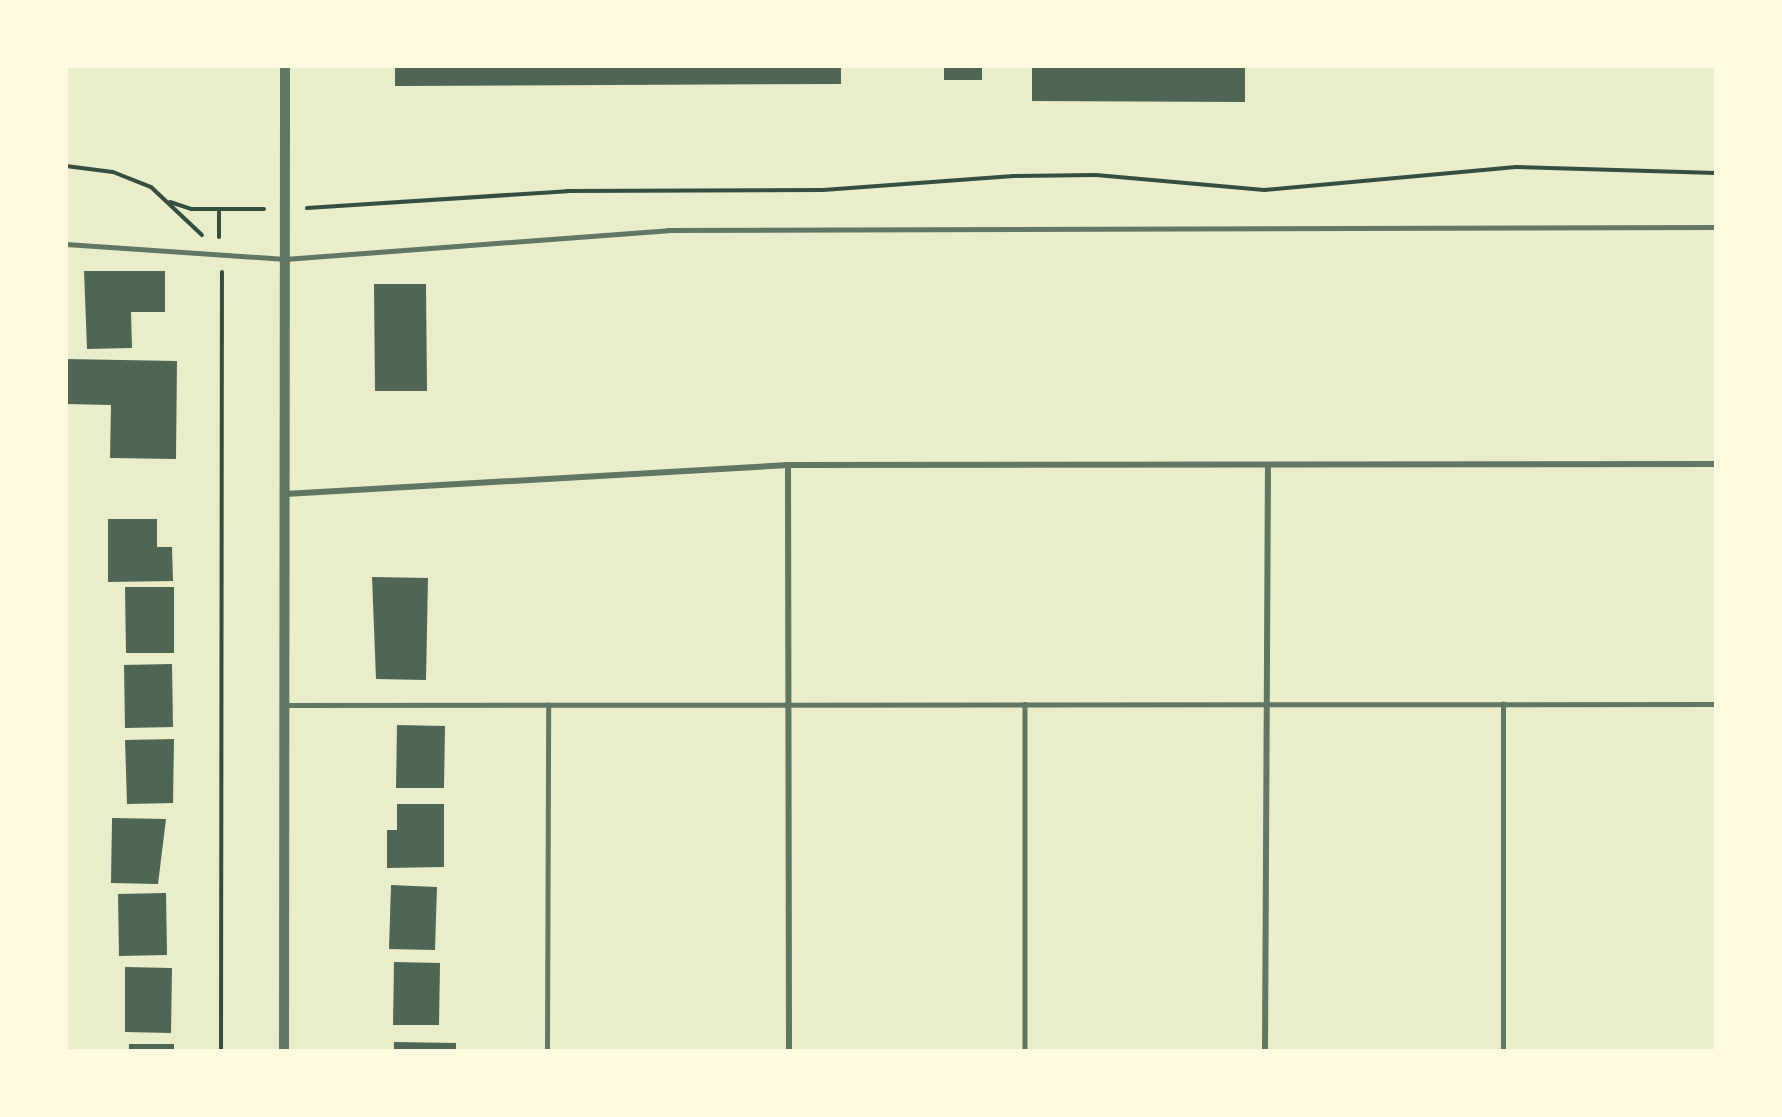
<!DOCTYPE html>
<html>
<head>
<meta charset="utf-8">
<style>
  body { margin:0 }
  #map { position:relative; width:1782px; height:1117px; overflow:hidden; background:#e9edc9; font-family:Quicksand,sans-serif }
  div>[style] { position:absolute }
  .building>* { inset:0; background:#4f6655 }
  .path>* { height:4px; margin:-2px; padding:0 2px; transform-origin:2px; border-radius:2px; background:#344e41 }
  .service>* { height:4.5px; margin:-2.25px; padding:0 2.25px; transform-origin:2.25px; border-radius:2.25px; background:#617663 }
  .minor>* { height:6px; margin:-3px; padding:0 3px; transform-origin:3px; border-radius:3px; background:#617663 }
  .tertiary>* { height:10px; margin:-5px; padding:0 5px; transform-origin:5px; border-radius:5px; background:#617663 }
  span { translate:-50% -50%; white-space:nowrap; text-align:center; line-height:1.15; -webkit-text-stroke:4.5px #fefae0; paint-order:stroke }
  .frame { position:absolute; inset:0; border:68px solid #fefae0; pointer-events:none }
</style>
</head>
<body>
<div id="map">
  <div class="building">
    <i style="clip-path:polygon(395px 66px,841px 66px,841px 84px,395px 86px)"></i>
    <i style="clip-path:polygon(944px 66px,982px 66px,982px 80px,944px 80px)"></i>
    <i style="clip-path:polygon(1032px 66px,1245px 66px,1245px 102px,1032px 101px)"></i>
    <i style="clip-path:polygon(84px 271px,165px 271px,165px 312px,131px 312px,132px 348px,87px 349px)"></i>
    <i style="clip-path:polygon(374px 284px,426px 284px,427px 391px,375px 391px)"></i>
    <i style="clip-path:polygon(66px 359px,177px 361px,176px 459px,110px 458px,111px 405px,66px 404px)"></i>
    <i style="clip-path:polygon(108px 519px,157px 519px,157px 547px,172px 547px,173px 581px,108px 582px)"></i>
    <i style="clip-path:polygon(372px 577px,428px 578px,426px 680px,376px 679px)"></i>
    <i style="clip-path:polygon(125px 587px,174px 587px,174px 653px,126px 653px)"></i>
    <i style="clip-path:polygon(172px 664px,173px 727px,125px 728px,124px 665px)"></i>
    <i style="clip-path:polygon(397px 725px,445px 726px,444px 788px,396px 788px)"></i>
    <i style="clip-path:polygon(174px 739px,173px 803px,127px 804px,125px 740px)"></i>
    <i style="clip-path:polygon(397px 804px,444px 804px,444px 867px,387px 868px,387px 830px,397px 830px)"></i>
    <i style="clip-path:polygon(112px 818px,166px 819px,158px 884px,111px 883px)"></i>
    <i style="clip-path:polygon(391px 885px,437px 887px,435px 950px,389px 949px)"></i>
    <i style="clip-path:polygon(166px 893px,167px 955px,119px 956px,118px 894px)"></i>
    <i style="clip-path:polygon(394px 962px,440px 963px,439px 1025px,393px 1025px)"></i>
    <i style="clip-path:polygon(125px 967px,172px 968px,171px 1033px,125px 1032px)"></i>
    <i style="clip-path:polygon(394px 1042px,456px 1043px,456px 1051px,394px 1051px)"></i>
    <i style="clip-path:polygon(129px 1044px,174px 1044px,174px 1051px,129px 1051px)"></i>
  </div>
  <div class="path">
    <i style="left:66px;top:166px;width:47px;rotate:7.3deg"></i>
    <i style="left:113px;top:172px;width:41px;rotate:21.5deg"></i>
    <i style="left:151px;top:187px;width:70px;rotate:43.3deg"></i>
    <i style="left:170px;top:202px;width:22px;rotate:18deg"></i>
    <i style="left:191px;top:209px;width:73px"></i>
    <i style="left:307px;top:208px;width:261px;rotate:-3.7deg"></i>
    <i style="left:567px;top:191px;width:256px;rotate:-0.2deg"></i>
    <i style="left:823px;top:190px;width:191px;rotate:-4.2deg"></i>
    <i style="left:1013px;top:176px;width:83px;rotate:-0.7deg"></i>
    <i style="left:1096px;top:175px;width:169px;rotate:5.1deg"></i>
    <i style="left:1264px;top:190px;width:253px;rotate:-5.2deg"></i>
    <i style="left:1516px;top:167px;width:200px;rotate:1.7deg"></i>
    <i style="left:219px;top:210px;width:27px;rotate:90deg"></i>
    <i style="left:221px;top:1051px;width:779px;rotate:-89.93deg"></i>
  </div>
  <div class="service">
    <i style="left:66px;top:244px;width:220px;rotate:3.9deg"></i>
    <i style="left:285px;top:259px;width:384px;rotate:-4.3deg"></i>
    <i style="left:668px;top:230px;width:1048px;rotate:-0.16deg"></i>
    <i style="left:1025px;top:704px;width:347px;rotate:90deg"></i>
    <i style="left:284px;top:705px;width:1432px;rotate:-0.04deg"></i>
    <i style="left:547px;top:1051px;width:346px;rotate:-89.8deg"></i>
    <i style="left:1503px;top:1051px;width:347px;rotate:-90deg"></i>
  </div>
  <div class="minor">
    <i style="left:788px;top:465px;width:586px;rotate:89.9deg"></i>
    <i style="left:285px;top:494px;width:504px;rotate:-3.3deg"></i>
    <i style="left:788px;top:465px;width:928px;rotate:-0.06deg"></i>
    <i style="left:1265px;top:1051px;width:585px;rotate:-89.71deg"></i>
  </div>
  <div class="tertiary">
    <i style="left:284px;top:1051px;width:985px;rotate:-89.94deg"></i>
  </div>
  <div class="frame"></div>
</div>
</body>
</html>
